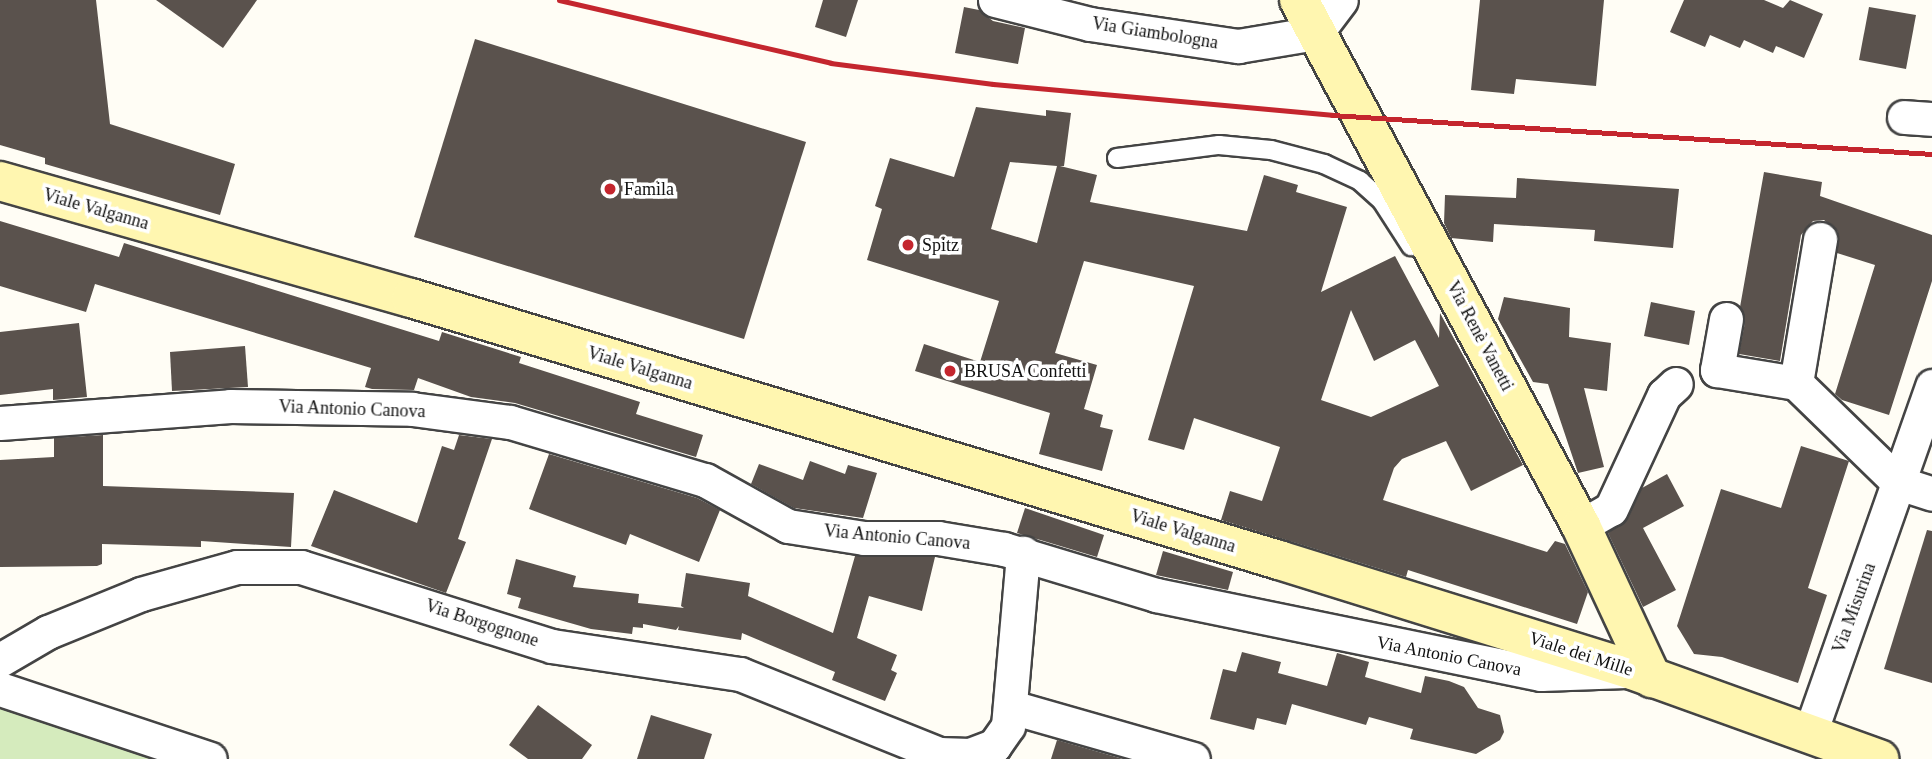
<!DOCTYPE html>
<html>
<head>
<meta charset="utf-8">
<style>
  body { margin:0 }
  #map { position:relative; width:1932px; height:759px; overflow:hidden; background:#fffdf5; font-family:Georgia,serif }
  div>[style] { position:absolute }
  .green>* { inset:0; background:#d5ebbd }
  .building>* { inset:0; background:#5a524d }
  .roads { filter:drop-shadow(2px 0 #444) drop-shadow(-2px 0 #444) drop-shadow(0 2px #444) drop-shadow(0 -2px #444) }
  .lane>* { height:18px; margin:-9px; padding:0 9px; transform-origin:9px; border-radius:9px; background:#fff }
  .street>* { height:33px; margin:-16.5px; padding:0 16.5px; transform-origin:16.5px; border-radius:16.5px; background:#fff }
  .secondary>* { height:38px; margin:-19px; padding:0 19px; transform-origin:19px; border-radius:19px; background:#fff6b0 }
  .rail>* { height:5px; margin:-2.5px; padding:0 2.5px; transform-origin:2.5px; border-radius:2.5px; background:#c4262e }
  .dots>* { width:19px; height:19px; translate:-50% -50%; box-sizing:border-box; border:4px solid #fff; border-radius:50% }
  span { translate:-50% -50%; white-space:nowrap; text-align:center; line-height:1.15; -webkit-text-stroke:7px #fff; paint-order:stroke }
  .street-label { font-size:18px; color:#111 }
  .poi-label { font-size:18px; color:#111 }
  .left { translate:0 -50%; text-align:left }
</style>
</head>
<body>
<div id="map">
  <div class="green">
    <i style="clip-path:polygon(0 697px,178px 759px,0 759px)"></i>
  </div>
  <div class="building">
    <i style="clip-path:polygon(0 0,96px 0,110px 124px,235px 164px,220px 215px,45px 164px,45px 158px,0 145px)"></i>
    <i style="clip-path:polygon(156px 0,257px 0,223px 48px)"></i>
    <i style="clip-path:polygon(823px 0,858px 0,846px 37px,815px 27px)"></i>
    <i style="clip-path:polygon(1480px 0,1604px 0,1596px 86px,1516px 79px,1514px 94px,1471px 90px)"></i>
    <i style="clip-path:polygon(1684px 0,1764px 0,1783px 8px,1790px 0,1823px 14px,1804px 58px,1776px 46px,1773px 53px,1744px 40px,1740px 48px,1710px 35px,1705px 47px,1670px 32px)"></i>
    <i style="clip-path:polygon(964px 7px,979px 10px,993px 21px,1025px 28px,1018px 64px,955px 53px)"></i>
    <i style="clip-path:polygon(1869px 7px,1916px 15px,1906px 69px,1859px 60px)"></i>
    <i style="clip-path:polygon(475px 39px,806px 142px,744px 339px,414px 237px)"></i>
    <i style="clip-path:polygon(evenodd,976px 107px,1046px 116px,1046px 110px,1071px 113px,1064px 166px,1060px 166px,1097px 175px,1090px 202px,1247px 231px,1264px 175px,1298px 185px,1296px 192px,1347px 207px,1321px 292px,1395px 256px,1439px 338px,1440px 313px,1523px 465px,1471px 491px,1446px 441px,1402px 459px,1394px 468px,1383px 500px,1547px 552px,1555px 541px,1565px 544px,1588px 592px,1577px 624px,1408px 570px,1406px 577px,1221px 520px,1230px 491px,1262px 501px,1280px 447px,1194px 418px,1184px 450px,1148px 440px,1194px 286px,1084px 261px,1055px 353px,1097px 365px,1084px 409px,1103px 415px,1100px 427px,1113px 430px,1102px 471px,1039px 454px,1050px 413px,915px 371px,924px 344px,980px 362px,999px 301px,867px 260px,882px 209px,875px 206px,890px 158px,954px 177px,976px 107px,1010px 162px,1057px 166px,1037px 243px,991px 229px,1010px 162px,976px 107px,1351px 310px,1374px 361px,1415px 340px,1439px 386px,1371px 417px,1321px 400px,1351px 310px)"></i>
    <i style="clip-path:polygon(1764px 172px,1822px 182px,1820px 196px,1932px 235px,1932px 281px,1889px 415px,1842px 400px,1835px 394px,1875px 265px,1837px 253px,1838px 232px,1824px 220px,1813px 221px,1801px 235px,1780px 361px,1739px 354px,1745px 322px,1740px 307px)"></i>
    <i style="clip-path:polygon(1517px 178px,1679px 189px,1673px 248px,1594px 241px,1595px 230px,1494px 224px,1493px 242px,1451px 238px,1444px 223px,1445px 195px,1516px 198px)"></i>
    <i style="clip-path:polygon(0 221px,119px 257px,124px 243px,439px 341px,442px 332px,521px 357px,519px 363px,640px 402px,636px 414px,703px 435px,696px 457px,515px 403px,471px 397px,418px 378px,414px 390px,372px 389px,365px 387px,371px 368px,95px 284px,86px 312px,0 286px)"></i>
    <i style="clip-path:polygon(1504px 297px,1570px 308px,1569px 337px,1611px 343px,1607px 391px,1584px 388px,1604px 467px,1578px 473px,1548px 384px,1533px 382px,1498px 319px)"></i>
    <i style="clip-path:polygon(1651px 302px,1695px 311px,1689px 345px,1644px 336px)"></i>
    <i style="clip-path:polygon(79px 323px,87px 397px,53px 400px,53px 389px,0 395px,0 332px)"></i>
    <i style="clip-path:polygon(245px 346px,248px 387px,172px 391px,170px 352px)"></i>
    <i style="clip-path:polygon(103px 435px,103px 486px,294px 493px,291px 547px,201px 541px,201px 547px,102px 544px,102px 564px,97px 566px,0 567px,0 460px,54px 457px,54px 438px)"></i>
    <i style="clip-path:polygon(459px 435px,492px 439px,458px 539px,466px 542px,446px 593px,311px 546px,334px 490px,417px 523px,442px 446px,454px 450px)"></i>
    <i style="clip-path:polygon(1801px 446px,1849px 461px,1808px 588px,1827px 595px,1798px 683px,1722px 657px,1694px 654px,1677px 626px,1721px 489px,1781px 508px)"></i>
    <i style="clip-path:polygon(549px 454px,697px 498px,720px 510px,699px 562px,630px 534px,626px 545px,529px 509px)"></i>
    <i style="clip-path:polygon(810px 461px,845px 474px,848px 465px,877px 473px,863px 518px,794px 508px,751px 484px,759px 464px,803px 480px)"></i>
    <i style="clip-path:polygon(1667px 474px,1684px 506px,1643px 528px,1676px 590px,1643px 607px,1608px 533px,1628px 518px,1642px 488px)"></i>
    <i style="clip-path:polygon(1025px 508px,1104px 535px,1097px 557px,1017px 533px)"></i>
    <i style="clip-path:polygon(1927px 530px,1932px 531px,1932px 683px,1884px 669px)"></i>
    <i style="clip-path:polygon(1163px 551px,1233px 572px,1228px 590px,1156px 575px)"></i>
    <i style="clip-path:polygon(855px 556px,935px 557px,922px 611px,869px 596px,857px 638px,897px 655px,891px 670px,897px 673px,885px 701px,832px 680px,835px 672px,742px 633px,741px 640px,678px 630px,679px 626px,676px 630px,643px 624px,643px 628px,633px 627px,632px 634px,591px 629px,518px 608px,521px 598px,507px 594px,516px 559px,576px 576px,573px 587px,639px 594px,638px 603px,684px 608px,681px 606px,686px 573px,750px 583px,748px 596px,833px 633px)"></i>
    <i style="clip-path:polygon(1242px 652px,1281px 662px,1278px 673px,1327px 686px,1337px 653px,1369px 662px,1365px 677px,1421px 693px,1425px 676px,1449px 681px,1464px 687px,1478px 708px,1500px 715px,1504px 732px,1500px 740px,1476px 754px,1410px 739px,1413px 729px,1369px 717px,1366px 725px,1292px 704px,1286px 725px,1257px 718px,1254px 730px,1210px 719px,1223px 669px,1236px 672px)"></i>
    <i style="clip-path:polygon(538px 705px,592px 745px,582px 759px,528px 759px,509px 745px)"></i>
    <i style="clip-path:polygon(651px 715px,712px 734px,704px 759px,637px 759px)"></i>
    <i style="clip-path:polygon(1057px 740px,1123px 759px,1051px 759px)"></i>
  </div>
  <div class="roads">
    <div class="lane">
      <i style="left:1117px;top:158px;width:103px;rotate:-7.3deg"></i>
      <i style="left:1219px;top:145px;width:52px;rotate:5.5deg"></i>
      <i style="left:1271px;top:150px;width:55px;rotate:14.8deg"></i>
      <i style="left:1324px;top:164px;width:40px;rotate:25deg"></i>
      <i style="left:1360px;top:181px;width:30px;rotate:42deg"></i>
      <i style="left:1382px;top:201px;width:54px;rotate:57.2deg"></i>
    </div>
    <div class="street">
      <i style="left:995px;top:0;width:98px;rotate:14.2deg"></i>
      <i style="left:1090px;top:24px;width:150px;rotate:8.5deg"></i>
      <i style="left:1238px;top:46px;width:79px;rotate:-9.5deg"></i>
      <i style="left:1316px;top:33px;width:41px;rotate:-52.9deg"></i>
      <i style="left:1904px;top:117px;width:28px;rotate:4deg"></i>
      <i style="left:1726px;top:319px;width:52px;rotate:100deg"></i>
      <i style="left:1717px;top:370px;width:80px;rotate:9.3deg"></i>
      <i style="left:1796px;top:383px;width:144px;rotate:44.2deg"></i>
      <i style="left:1899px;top:483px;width:35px;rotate:18deg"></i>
      <i style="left:1796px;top:383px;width:146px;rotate:-80.5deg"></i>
      <i style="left:0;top:423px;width:231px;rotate:-4.2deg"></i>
      <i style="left:230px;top:406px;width:182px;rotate:0.9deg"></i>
      <i style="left:412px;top:409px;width:99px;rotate:7.6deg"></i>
      <i style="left:510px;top:422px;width:203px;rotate:16.6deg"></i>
      <i style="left:705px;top:480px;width:95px;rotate:29deg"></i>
      <i style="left:788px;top:526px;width:77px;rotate:9deg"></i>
      <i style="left:864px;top:538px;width:74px"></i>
      <i style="left:938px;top:538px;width:67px;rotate:9.5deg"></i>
      <i style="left:1004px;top:549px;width:159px;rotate:16.8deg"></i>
      <i style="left:1156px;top:595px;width:393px;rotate:11.6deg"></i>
      <i style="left:1541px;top:674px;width:85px;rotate:-2deg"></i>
      <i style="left:1581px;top:526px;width:34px;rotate:-30deg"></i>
      <i style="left:1611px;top:509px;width:126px;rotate:-65.1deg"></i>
      <i style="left:1664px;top:395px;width:16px;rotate:-43deg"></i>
      <i style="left:0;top:660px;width:56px;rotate:-30.3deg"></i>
      <i style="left:48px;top:632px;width:100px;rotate:-22.2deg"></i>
      <i style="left:141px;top:594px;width:100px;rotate:-15.7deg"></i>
      <i style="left:237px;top:567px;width:64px"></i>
      <i style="left:301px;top:567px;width:263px;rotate:17.5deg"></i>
      <i style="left:552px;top:646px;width:190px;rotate:8.5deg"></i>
      <i style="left:740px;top:674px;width:214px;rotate:21.9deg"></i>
      <i style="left:939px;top:754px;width:31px;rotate:2deg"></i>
      <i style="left:970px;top:755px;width:26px;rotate:-21deg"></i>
      <i style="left:994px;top:746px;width:24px;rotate:-55deg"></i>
      <i style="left:1008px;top:726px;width:174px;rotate:-85deg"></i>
      <i style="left:0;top:689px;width:221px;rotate:18.4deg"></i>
      <i style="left:1011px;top:707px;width:189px;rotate:15.9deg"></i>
      <i style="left:1810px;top:733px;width:368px;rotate:-70.6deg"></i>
    </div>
    <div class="secondary">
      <i style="left:1299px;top:0;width:597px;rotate:61.8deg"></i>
      <i style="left:1581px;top:526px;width:168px;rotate:65deg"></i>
      <i style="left:0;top:181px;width:427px;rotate:15.9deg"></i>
      <i style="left:411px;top:298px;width:907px;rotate:16.8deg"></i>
      <i style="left:1279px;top:560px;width:370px;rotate:17.3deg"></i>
      <i style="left:1632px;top:670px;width:263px;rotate:19.8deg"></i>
    </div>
  </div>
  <div class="rail">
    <i style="left:559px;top:0;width:279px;rotate:13deg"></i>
    <i style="left:831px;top:63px;width:163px;rotate:7.4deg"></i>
    <i style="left:993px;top:84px;width:340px;rotate:5.2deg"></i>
    <i style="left:1332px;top:115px;width:601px;rotate:3.72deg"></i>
  </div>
  <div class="dots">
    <i style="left:610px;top:189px;background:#c4262e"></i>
    <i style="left:908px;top:245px;background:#c4262e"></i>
    <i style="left:950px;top:371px;background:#c4262e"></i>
  </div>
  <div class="street-label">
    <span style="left:1155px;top:33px;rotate:9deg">Via Giambologna</span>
    <span style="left:96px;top:209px;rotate:16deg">Viale Valganna</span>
    <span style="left:1480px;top:336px;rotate:62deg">Via Renè Vanetti</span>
    <span style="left:640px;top:368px;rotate:17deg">Viale Valganna</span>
    <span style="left:352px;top:409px;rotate:2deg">Via Antonio Canova</span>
    <span style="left:1183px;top:531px;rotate:17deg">Viale Valganna</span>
    <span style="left:897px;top:537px;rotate:5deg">Via Antonio Canova</span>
    <span style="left:1854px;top:608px;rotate:-70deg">Via Misurina</span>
    <span style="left:482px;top:623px;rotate:18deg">Via Borgognone</span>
    <span style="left:1581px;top:654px;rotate:18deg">Viale dei Mille</span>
    <span style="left:1449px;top:656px;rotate:11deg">Via Antonio Canova</span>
  </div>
  <div class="poi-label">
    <span class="left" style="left:624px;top:189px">Famila</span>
    <span class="left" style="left:922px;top:245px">Spitz</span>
    <span class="left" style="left:964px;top:371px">BRUSA Confetti</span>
  </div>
</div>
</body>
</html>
